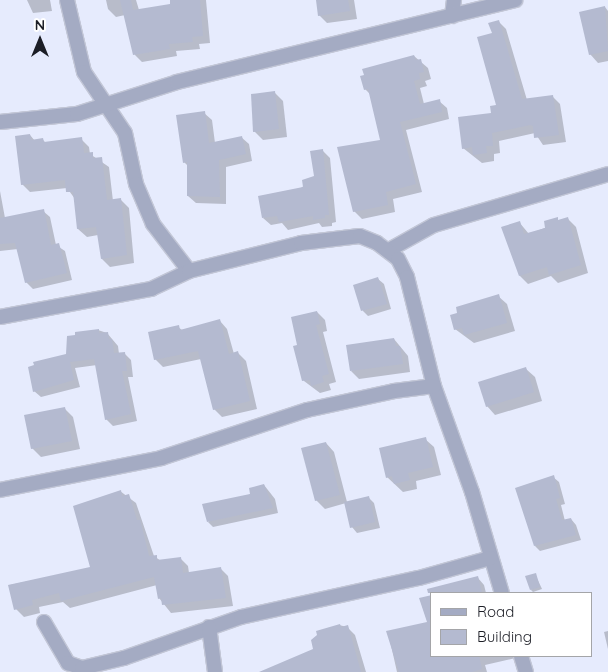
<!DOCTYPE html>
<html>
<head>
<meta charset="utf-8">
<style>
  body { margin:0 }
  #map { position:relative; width:608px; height:672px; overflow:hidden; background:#e6ebfd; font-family:Quicksand,sans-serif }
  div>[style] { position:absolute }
  .shadow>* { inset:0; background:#0003 }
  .building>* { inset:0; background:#b4bad0 }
  .roads { filter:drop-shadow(1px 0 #c2c6d6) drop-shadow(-1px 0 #c2c6d6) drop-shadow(0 1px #c2c6d6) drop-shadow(0 -1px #c2c6d6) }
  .minor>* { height:14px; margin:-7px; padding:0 7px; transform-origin:7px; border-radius:7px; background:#a4abc3 }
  span { translate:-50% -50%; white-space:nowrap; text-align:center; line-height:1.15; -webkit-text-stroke:4.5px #fff; paint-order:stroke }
  .legend { position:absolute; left:430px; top:592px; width:162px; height:65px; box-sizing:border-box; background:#fff; border:1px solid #a4a5a8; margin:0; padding:6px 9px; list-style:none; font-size:15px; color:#1c1e26 }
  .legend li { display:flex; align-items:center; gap:10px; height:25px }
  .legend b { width:25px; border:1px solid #a4a5a8 }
  .north { position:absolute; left:15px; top:15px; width:50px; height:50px; -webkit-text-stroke:4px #fff; paint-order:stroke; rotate:0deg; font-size:14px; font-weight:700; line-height:20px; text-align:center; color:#1c1e26 }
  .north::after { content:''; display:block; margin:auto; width:18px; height:22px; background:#1c1e26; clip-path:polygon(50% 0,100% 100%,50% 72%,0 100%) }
</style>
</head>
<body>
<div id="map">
  <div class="shadow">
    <i style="clip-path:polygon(27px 0,50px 0,52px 11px,33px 13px)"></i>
    <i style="clip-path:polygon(106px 0,136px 0,139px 10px,171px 5px,171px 0,206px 0,210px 43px,199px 44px,200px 49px,176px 51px,177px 56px,142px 62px,135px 55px,125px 15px,116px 17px,108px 9px)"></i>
    <i style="clip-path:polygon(317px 0,354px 0,357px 19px,327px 23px,319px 15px)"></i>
    <i style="clip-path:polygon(605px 7px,608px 11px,608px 61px,598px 63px,590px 54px)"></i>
    <i style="clip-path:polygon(498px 21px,506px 29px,527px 100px,552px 96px,560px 104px,566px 142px,543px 145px,535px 133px,499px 141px,500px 153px,494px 154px,494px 161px,482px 163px,463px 148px,498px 106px,493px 34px)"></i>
    <i style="clip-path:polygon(414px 56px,428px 68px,431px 79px,425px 81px,427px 86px,420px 88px,424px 104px,439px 101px,447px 108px,449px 119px,406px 130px,422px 192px,393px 199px,395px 212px,362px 219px,354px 211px,382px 142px,370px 94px,365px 89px)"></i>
    <i style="clip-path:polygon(274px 92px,283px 101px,287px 137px,263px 140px,254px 131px)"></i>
    <i style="clip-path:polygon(204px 113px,212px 120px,215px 143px,241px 137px,249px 144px,252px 161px,226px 167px,226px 204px,196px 203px,188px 196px,188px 166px,184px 162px)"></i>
    <i style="clip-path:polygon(30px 135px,35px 141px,43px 140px,46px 143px,81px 139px,89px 147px,90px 154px,109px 167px,113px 201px,121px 200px,129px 208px,134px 263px,110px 267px,102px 259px,98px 235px,87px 237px,78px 229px,75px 199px,67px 188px,30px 192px,22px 184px)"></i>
    <i style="clip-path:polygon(323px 151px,330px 158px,336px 222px,332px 223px,332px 226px,322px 227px,319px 223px,288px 230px,282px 223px,271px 225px,263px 218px,315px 177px)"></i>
    <i style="clip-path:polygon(0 191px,5px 218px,43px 211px,50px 217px,56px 245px,65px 251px,72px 280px,33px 289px,26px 282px,18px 249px,0 251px)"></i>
    <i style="clip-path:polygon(568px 219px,576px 227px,588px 273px,558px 283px,551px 276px,528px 284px,520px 276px,519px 222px,529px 234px)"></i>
    <i style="clip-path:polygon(378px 279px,384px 284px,391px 309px,368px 316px,363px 311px,355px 286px)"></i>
    <i style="clip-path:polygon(498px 296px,507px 304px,515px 331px,474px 343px,455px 329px)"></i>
    <i style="clip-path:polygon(317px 312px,325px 320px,327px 331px,323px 332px,336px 382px,329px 384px,331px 390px,320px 393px,304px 381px,294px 347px,299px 346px)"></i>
    <i style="clip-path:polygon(220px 321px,227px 329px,234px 354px,238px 353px,246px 361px,257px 409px,222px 417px,214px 409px,201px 359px,163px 367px,155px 359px,178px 327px,182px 330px)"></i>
    <i style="clip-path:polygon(98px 330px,107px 333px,118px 346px,119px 354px,124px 353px,131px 360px,133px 377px,128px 377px,137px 421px,113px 426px,106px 419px,97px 365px,75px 368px,80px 387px,41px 397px,34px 391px,67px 355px)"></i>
    <i style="clip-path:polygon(394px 339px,408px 356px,410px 372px,359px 379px,351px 371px)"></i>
    <i style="clip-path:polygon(526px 369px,535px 377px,542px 401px,495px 415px,487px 406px)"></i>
    <i style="clip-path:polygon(65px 409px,73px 417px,80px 449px,41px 457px,32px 448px)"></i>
    <i style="clip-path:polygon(425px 439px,434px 447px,441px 475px,416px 481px,417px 489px,403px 492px,387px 477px)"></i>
    <i style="clip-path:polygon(326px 443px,334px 452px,347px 502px,369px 498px,374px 503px,380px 528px,357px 533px,352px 527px,346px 503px,325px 509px,316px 500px)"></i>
    <i style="clip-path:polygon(553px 477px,559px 482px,565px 504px,561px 505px,565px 521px,571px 519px,576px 525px,581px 540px,540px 551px,535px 546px)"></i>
    <i style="clip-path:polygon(264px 485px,275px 499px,278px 513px,213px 527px,208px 522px)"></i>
    <i style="clip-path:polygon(120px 491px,136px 503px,154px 556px,161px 561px,180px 558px,188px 566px,189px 573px,220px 568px,228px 576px,233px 606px,171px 613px,159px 598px,157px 585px,70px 608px,63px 602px,39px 607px,40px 613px,24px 617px,16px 609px,10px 585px,92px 568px)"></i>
    <i style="clip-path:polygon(535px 574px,542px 589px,533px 592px,531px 590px)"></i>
    <i style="clip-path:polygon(478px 578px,484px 585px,486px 593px,441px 593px)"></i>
    <i style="clip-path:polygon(432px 596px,432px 656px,520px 657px,485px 665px,487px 672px,397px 672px,388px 632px,428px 623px)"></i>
    <i style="clip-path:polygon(339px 625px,347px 627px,355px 635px,366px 672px,283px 672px,315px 650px)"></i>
    <i style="clip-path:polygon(608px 631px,608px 649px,604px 632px)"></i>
  </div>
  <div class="building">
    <i style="clip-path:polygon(120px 0,131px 0,133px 10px,170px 4px,170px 0,200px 0,203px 36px,192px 37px,193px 42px,169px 44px,170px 49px,133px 55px)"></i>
    <i style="clip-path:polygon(316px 0,348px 0,350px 11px,318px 16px)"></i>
    <i style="clip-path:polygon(605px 6px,608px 51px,589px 55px,579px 12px)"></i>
    <i style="clip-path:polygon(499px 20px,522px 99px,553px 95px,559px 135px,534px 138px,533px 126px,530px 125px,492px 133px,493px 146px,486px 146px,487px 153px,473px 155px,472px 147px,462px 149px,458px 117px,491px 113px,490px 106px,496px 105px,477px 37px,492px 33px,488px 23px)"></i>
    <i style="clip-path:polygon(414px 55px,416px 60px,421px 59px,424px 72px,419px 73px,420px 79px,414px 81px,420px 104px,440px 99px,442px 112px,400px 122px,416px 184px,386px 192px,388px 205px,353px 212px,337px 147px,380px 140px,368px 89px,364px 90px,360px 76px,364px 75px,362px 69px)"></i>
    <i style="clip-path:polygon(275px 91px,279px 129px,253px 132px,251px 94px)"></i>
    <i style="clip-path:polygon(205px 111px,209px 143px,242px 136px,246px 154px,219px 160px,220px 197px,187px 196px,187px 162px,183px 163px,176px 115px)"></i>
    <i style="clip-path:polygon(30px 134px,31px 140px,43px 138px,44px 142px,82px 137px,84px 153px,93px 152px,93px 158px,102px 157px,107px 200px,121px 198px,127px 255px,101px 259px,96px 227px,77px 229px,73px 192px,66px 192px,65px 180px,21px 185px,15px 136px)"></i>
    <i style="clip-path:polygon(323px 149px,329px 215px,325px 215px,325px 218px,313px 220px,313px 216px,279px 222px,277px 216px,262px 218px,258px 196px,303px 187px,302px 180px,314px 176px,310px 151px)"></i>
    <i style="clip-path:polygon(44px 209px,51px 245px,59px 243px,67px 273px,25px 283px,15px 243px,0 244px,0 218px)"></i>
    <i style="clip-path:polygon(558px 217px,558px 220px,568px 217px,581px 265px,549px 275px,547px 267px,519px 276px,501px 227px,520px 221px,524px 234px,545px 228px,544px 221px)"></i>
    <i style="clip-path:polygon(378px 277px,387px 304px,361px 311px,353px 285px)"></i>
    <i style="clip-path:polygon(499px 294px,507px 323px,464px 335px,462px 328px,454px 330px,450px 315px,457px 313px,456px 307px)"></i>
    <i style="clip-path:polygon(317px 311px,320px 324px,316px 325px,329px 374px,322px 376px,324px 382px,311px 386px,310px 380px,302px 381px,293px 346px,297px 345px,291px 317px)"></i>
    <i style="clip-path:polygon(220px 319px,229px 354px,238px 351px,250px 401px,213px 410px,198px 351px,154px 360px,148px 332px,179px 325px,180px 330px)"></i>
    <i style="clip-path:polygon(99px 329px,99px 333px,108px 332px,109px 339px,112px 339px,114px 353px,125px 352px,127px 371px,122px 371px,131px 414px,105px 420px,94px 359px,70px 362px,74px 380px,33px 392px,28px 367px,34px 365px,33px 362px,66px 354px,67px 336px,75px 335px,75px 332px)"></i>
    <i style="clip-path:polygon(394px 338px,396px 346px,400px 346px,403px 364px,350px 371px,346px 345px)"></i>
    <i style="clip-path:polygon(526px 367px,534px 392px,486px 407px,478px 382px)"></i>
    <i style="clip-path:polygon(65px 407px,72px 441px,31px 449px,24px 415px)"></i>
    <i style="clip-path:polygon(426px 437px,433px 467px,408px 473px,410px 480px,394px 484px,392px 476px,386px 478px,379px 448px)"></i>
    <i style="clip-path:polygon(326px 442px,340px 495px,315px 501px,301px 448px)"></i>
    <i style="clip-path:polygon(554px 475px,560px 498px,556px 499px,562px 520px,571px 518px,576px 535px,534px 546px,515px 488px)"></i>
    <i style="clip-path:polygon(264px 484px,273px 508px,207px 522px,202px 504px,250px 494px,249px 488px)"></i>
    <i style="clip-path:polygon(121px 490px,122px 496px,129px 494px,137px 520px,140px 520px,149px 556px,157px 555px,157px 560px,181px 557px,183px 573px,221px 567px,226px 598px,162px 605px,161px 598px,158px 599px,154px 577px,61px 601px,59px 593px,32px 600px,33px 605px,14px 610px,8px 585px,90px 567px,73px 506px)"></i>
    <i style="clip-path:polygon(369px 496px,375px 522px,350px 528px,344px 502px)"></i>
    <i style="clip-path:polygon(536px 573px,540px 587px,530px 590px,525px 576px)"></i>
    <i style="clip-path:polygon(478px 576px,482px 593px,428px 593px,427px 589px)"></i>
    <i style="clip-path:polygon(432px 595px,432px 656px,479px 656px,482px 669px,472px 672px,399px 672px,386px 631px,427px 622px,419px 598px)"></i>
    <i style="clip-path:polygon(340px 624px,341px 627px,348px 625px,361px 672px,259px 672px,313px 649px,311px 640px,317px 635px,316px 631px)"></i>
  </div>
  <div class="roads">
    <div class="minor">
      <i style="left:67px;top:0;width:74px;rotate:76.7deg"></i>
      <i style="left:84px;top:72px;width:73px;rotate:56.1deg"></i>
      <i style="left:125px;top:133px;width:52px;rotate:77.8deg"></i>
      <i style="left:136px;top:184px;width:43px;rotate:67deg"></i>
      <i style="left:153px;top:224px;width:59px;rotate:52.5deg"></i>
      <i style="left:452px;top:16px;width:16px;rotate:-83deg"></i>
      <i style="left:0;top:122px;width:77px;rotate:-5.9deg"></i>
      <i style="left:77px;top:114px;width:105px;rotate:-17.7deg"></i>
      <i style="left:177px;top:82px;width:348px;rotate:-13.6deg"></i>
      <i style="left:389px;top:250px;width:51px;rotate:-29.1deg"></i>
      <i style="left:434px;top:225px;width:181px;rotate:-16.3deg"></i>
      <i style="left:0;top:317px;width:154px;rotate:-10.5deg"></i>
      <i style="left:151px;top:289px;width:42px;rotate:-25.3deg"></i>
      <i style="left:189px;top:271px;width:115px;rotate:-14deg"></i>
      <i style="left:301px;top:243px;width:59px;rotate:-6.8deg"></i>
      <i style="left:360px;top:236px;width:18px;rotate:22deg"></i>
      <i style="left:377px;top:243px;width:26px;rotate:37deg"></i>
      <i style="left:398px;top:259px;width:20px;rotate:63deg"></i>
      <i style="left:407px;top:277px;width:112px;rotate:76.1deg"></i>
      <i style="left:434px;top:386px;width:113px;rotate:70.3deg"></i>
      <i style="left:472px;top:492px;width:105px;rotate:73.5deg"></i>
      <i style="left:0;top:490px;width:164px;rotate:-11.2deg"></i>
      <i style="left:161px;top:458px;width:154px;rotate:-18.2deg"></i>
      <i style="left:307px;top:410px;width:89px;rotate:-12.3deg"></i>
      <i style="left:394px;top:391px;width:40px;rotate:-7.1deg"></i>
      <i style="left:44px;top:622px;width:48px;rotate:59.7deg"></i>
      <i style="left:68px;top:663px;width:15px;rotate:20deg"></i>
      <i style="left:82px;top:668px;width:43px;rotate:-13.4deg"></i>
      <i style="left:124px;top:658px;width:124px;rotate:-19.3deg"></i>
      <i style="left:241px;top:617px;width:182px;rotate:-12.4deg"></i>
      <i style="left:419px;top:578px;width:74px;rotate:-15.7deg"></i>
      <i style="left:209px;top:627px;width:45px;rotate:82.4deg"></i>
      <i style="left:521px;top:656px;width:17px;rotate:73deg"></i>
    </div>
  </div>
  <ul class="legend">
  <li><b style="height:6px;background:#a4abc3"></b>Road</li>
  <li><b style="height:14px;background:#b4bad0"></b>Building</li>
  </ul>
  <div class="north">N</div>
</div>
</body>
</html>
